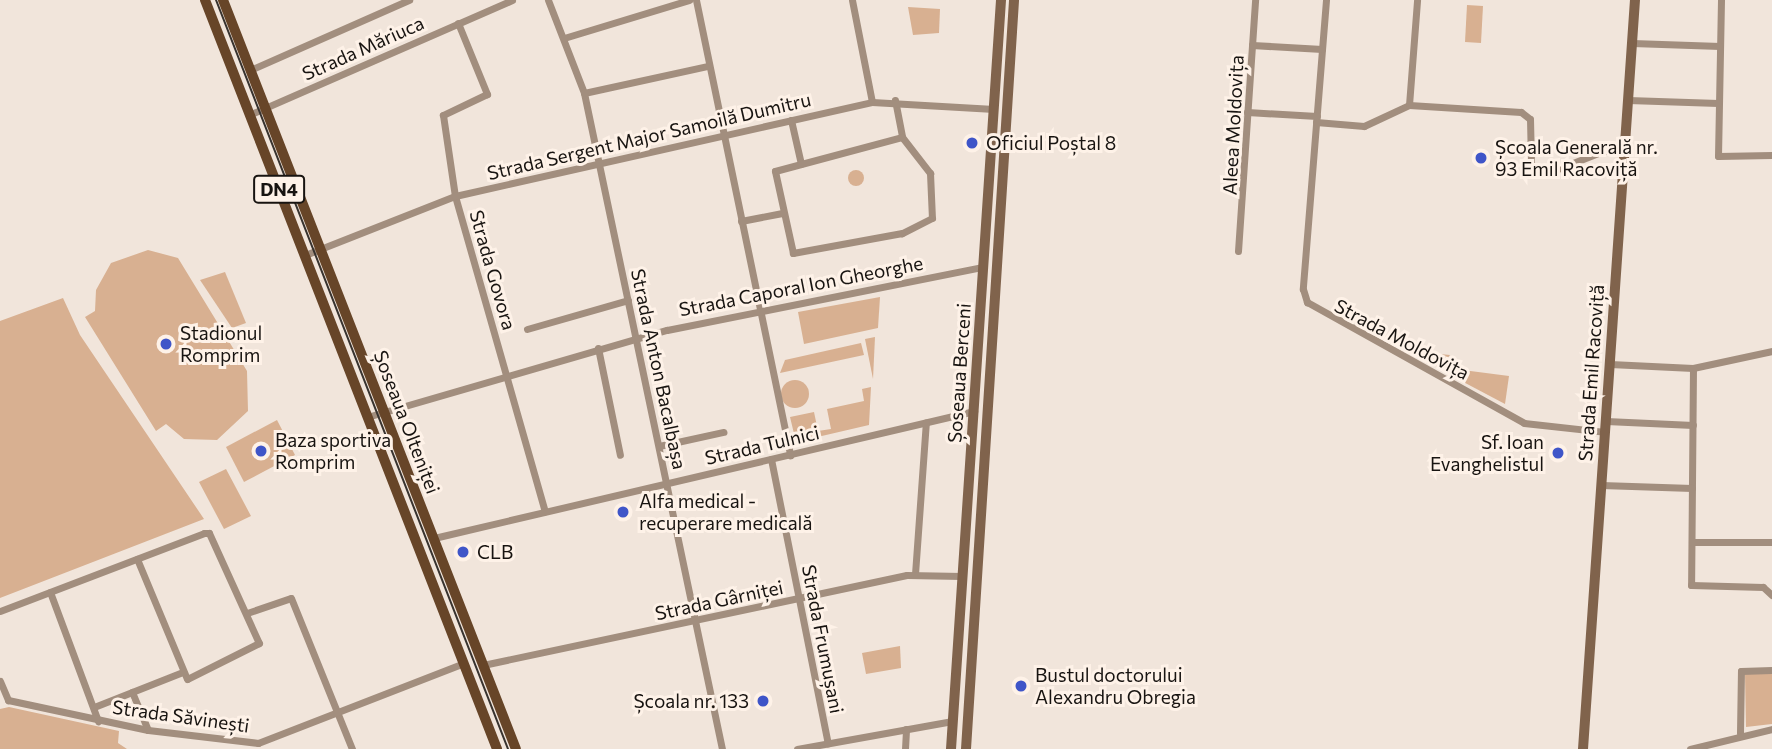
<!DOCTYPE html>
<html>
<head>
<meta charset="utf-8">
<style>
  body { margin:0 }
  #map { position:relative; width:1772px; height:749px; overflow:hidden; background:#f1e5db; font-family:Commissioner,sans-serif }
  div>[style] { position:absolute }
  .green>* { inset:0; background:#d8b091 }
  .round { border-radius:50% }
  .street>* { height:7px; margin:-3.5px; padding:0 3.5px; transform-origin:3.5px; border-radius:3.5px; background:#a28e7e }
  .secondary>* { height:10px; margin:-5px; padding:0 5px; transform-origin:5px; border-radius:5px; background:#80634c }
  .primary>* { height:10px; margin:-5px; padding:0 5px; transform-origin:5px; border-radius:5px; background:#674528 }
  .tram>* { height:2px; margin:-1px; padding:0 1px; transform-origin:1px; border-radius:1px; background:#38332f }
  .dots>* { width:19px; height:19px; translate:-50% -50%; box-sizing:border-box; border:4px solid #fef2e8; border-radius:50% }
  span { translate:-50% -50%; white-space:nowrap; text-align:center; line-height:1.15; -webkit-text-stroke:6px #fef2e8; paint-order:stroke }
  .shield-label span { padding:2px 5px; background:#fef2e8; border:2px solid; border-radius:5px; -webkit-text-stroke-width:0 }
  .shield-label { font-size:18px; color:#181411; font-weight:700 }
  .street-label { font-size:19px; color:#181411 }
  .poi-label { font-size:19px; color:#181411 }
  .left { translate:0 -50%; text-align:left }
  .right { translate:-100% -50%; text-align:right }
</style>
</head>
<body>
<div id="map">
  <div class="green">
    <i style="clip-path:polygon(1467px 5px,1483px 6px,1481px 43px,1465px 42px)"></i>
    <i style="clip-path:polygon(908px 7px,940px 9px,939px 33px,913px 35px)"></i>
    <i class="round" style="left:848px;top:170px;width:16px;height:16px"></i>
    <i style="clip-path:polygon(148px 250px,178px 258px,247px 371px,248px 411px,217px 440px,184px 439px,166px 424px,156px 431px,85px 317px,95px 311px,96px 290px,111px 263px)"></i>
    <i style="clip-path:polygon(225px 272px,246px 323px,232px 328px,200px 280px)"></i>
    <i style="clip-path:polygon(880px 297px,878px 328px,804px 344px,798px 312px)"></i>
    <i style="clip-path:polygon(63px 298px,80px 335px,204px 519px,0 598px,0 321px)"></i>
    <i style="clip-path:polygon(875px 337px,873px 379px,865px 339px)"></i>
    <i style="clip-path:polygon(861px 343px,864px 355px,780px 373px,785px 360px)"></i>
    <i style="clip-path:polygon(1408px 351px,1450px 355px,1440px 368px)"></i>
    <i style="clip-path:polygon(1455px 369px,1509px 376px,1505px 404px,1452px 376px)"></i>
    <i class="round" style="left:781px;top:380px;width:28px;height:28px"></i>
    <i style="clip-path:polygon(871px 387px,869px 425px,796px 442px,790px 417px,814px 412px,818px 431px,831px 429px,827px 409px,864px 401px,862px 389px)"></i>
    <i style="clip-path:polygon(277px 420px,295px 455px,244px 482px,226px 447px)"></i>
    <i style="clip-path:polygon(226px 469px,251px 516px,224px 529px,199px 482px)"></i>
    <i style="clip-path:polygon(900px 646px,901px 668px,866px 674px,862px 653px)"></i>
    <i style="clip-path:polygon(1745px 674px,1772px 674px,1772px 724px,1746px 727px)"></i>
    <i style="clip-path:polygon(9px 707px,119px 731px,118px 743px,127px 749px,0 749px,0 709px)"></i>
  </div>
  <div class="street">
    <i style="left:548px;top:0;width:100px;rotate:68.8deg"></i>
    <i style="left:584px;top:93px;width:670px;rotate:78.12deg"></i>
    <i style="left:696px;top:0;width:465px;rotate:78.3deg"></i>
    <i style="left:852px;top:0;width:104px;rotate:78.9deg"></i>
    <i style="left:1326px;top:0;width:290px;rotate:94.6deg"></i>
    <i style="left:1303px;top:289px;width:14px;rotate:73deg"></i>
    <i style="left:1307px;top:302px;width:248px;rotate:29.1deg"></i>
    <i style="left:1524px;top:423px;width:81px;rotate:6.3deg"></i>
    <i style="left:1721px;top:0;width:156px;rotate:91.1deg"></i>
    <i style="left:1718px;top:156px;width:54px;rotate:-1.1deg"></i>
    <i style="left:458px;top:23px;width:77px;rotate:67.8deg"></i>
    <i style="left:487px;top:94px;width:49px;rotate:154.5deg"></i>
    <i style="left:443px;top:115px;width:82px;rotate:81.6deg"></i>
    <i style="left:455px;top:196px;width:328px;rotate:74.1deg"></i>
    <i style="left:564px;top:38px;width:131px;rotate:-16.9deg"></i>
    <i style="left:1632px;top:43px;width:88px;rotate:2deg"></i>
    <i style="left:1252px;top:45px;width:70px;rotate:3.3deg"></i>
    <i style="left:250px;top:70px;width:174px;rotate:-23.8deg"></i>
    <i style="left:584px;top:93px;width:127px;rotate:-12.3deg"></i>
    <i style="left:895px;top:100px;width:38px;rotate:79deg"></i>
    <i style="left:1628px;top:100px;width:90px;rotate:1.9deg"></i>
    <i style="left:1409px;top:105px;width:105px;rotate:-85.6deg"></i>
    <i style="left:1247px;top:112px;width:70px;rotate:3.3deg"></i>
    <i style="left:249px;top:115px;width:287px;rotate:-23.6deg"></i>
    <i style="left:791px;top:120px;width:45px;rotate:77.2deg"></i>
    <i style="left:1316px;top:122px;width:48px;rotate:4.8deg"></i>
    <i style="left:1364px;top:126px;width:50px;rotate:-25deg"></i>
    <i style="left:1409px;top:105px;width:112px;rotate:3.6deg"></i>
    <i style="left:1521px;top:112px;width:11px;rotate:38deg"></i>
    <i style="left:1530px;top:119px;width:45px;rotate:88.7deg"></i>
    <i style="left:1531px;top:164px;width:17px;rotate:36deg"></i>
    <i style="left:1545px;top:174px;width:62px;rotate:-21.6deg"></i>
    <i style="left:1603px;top:151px;width:21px"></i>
    <i style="left:902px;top:137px;width:46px;rotate:52.1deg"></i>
    <i style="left:930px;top:173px;width:45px;rotate:87.5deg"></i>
    <i style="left:932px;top:218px;width:34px;rotate:153deg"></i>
    <i style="left:902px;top:233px;width:111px;rotate:169.6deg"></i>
    <i style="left:793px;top:253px;width:84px;rotate:-102.4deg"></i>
    <i style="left:775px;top:171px;width:131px;rotate:-15deg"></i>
    <i style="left:741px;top:221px;width:42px;rotate:-11deg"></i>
    <i style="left:1238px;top:251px;width:252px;rotate:-86.1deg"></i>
    <i style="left:305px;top:255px;width:161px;rotate:-21.5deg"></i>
    <i style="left:455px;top:196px;width:427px;rotate:-12.7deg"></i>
    <i style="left:872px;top:102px;width:122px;rotate:3.3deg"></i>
    <i style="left:527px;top:329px;width:105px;rotate:-16deg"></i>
    <i style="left:598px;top:348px;width:109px;rotate:78.4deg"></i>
    <i style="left:1610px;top:364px;width:83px;rotate:2.8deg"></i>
    <i style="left:1693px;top:368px;width:81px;rotate:-12.1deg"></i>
    <i style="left:1693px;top:368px;width:217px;rotate:90.5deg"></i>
    <i style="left:1691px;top:585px;width:72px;rotate:1.6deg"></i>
    <i style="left:1763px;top:587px;width:12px;rotate:42deg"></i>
    <i style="left:367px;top:417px;width:312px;rotate:-16.2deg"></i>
    <i style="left:667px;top:330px;width:322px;rotate:-11.3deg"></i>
    <i style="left:1606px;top:421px;width:87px;rotate:2.6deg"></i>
    <i style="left:659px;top:446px;width:66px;rotate:-12.3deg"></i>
    <i style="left:771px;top:459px;width:290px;rotate:78.7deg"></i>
    <i style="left:1601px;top:485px;width:91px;rotate:1.9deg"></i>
    <i style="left:434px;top:538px;width:555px;rotate:-13.23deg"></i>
    <i style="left:1692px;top:542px;width:80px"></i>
    <i style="left:915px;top:574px;width:152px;rotate:-85.9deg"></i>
    <i style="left:50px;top:592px;width:138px;rotate:69.6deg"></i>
    <i style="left:0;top:611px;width:218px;rotate:-20.9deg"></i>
    <i style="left:204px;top:533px;width:5px"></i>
    <i style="left:209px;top:533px;width:121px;rotate:65.6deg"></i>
    <i style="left:259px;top:643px;width:80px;rotate:153.4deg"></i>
    <i style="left:187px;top:679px;width:130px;rotate:-112.6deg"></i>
    <i style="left:247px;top:613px;width:46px;rotate:-18.8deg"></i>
    <i style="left:291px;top:598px;width:163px;rotate:68deg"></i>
    <i style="left:483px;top:665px;width:433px;rotate:-12deg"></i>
    <i style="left:907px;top:575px;width:55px;rotate:1deg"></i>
    <i style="left:0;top:681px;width:21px;rotate:67deg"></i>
    <i style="left:8px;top:700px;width:143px;rotate:12.1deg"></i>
    <i style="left:148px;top:730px;width:111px;rotate:6.7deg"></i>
    <i style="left:258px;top:743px;width:221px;rotate:-21.2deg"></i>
    <i style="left:132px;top:692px;width:41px;rotate:67.2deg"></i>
    <i style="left:94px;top:707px;width:96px;rotate:-21.5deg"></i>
    <i style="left:1740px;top:733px;width:62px;rotate:-89.1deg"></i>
    <i style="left:1741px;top:671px;width:31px;rotate:-2deg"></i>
    <i style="left:797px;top:749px;width:158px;rotate:-10.2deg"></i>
    <i style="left:905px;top:749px;width:20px;rotate:-87deg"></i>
    <i style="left:1690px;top:749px;width:84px;rotate:-13.7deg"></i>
  </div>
  <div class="secondary">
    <i style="left:951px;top:749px;width:751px;rotate:-86.18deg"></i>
    <i style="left:966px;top:749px;width:751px;rotate:-86.33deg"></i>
    <i style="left:1583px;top:749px;width:751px;rotate:-86.03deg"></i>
  </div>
  <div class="primary">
    <i style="left:205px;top:0;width:804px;rotate:68.7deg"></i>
    <i style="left:223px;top:0;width:804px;rotate:68.64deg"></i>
  </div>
  <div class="tram">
    <i style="left:216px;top:0;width:804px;rotate:68.7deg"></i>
  </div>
  <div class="dots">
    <i style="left:972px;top:143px;background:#3f55c8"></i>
    <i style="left:1481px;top:158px;background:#3f55c8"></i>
    <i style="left:166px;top:344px;background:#3f55c8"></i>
    <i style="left:261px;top:451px;background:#3f55c8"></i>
    <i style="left:1558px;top:453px;background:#3f55c8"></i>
    <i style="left:623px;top:512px;background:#3f55c8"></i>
    <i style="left:463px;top:552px;background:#3f55c8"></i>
    <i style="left:1021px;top:686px;background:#3f55c8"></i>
    <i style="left:763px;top:701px;background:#3f55c8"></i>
  </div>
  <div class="shield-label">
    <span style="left:279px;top:189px">DN4</span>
  </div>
  <div class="street-label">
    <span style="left:363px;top:48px;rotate:-24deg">Strada Măriuca</span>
    <span style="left:1233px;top:125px;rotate:-87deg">Aleea Moldovița</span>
    <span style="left:649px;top:136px;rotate:-13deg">Strada Sergent Major Samoilă Dumitru</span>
    <span style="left:493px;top:270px;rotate:74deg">Strada Govora</span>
    <span style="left:801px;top:286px;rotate:-11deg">Strada Caporal Ion Gheorghe</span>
    <span style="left:1402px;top:339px;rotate:28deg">Strada Moldovița</span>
    <span style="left:659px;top:369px;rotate:78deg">Strada Anton Bacalbașa</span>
    <span style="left:959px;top:373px;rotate:-86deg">Șoseaua Berceni</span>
    <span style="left:1591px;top:373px;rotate:-86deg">Strada Emil Racoviță</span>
    <span style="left:407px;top:422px;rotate:69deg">Șoseaua Olteniței</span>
    <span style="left:762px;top:445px;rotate:-13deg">Strada Tulnici</span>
    <span style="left:719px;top:600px;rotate:-12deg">Strada Gârniței</span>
    <span style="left:823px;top:639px;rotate:79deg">Strada Frumușani</span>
    <span style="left:181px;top:716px;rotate:8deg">Strada Săvinești</span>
  </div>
  <div class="poi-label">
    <span class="left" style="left:986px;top:143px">Oficiul Poștal 8</span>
    <span class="left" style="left:1495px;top:158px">Școala Generală nr.<br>93 Emil Racoviță</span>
    <span class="left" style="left:180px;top:344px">Stadionul<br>Romprim</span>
    <span class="left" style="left:275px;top:451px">Baza sportiva<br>Romprim</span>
    <span class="right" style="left:1544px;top:453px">Sf. Ioan<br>Evanghelistul</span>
    <span class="left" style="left:639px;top:512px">Alfa medical -<br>recuperare medicală</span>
    <span class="left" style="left:477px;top:552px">CLB</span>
    <span class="left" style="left:1035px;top:686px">Bustul doctorului<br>Alexandru Obregia</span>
    <span class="right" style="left:749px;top:701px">Școala nr. 133</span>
  </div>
</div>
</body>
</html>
